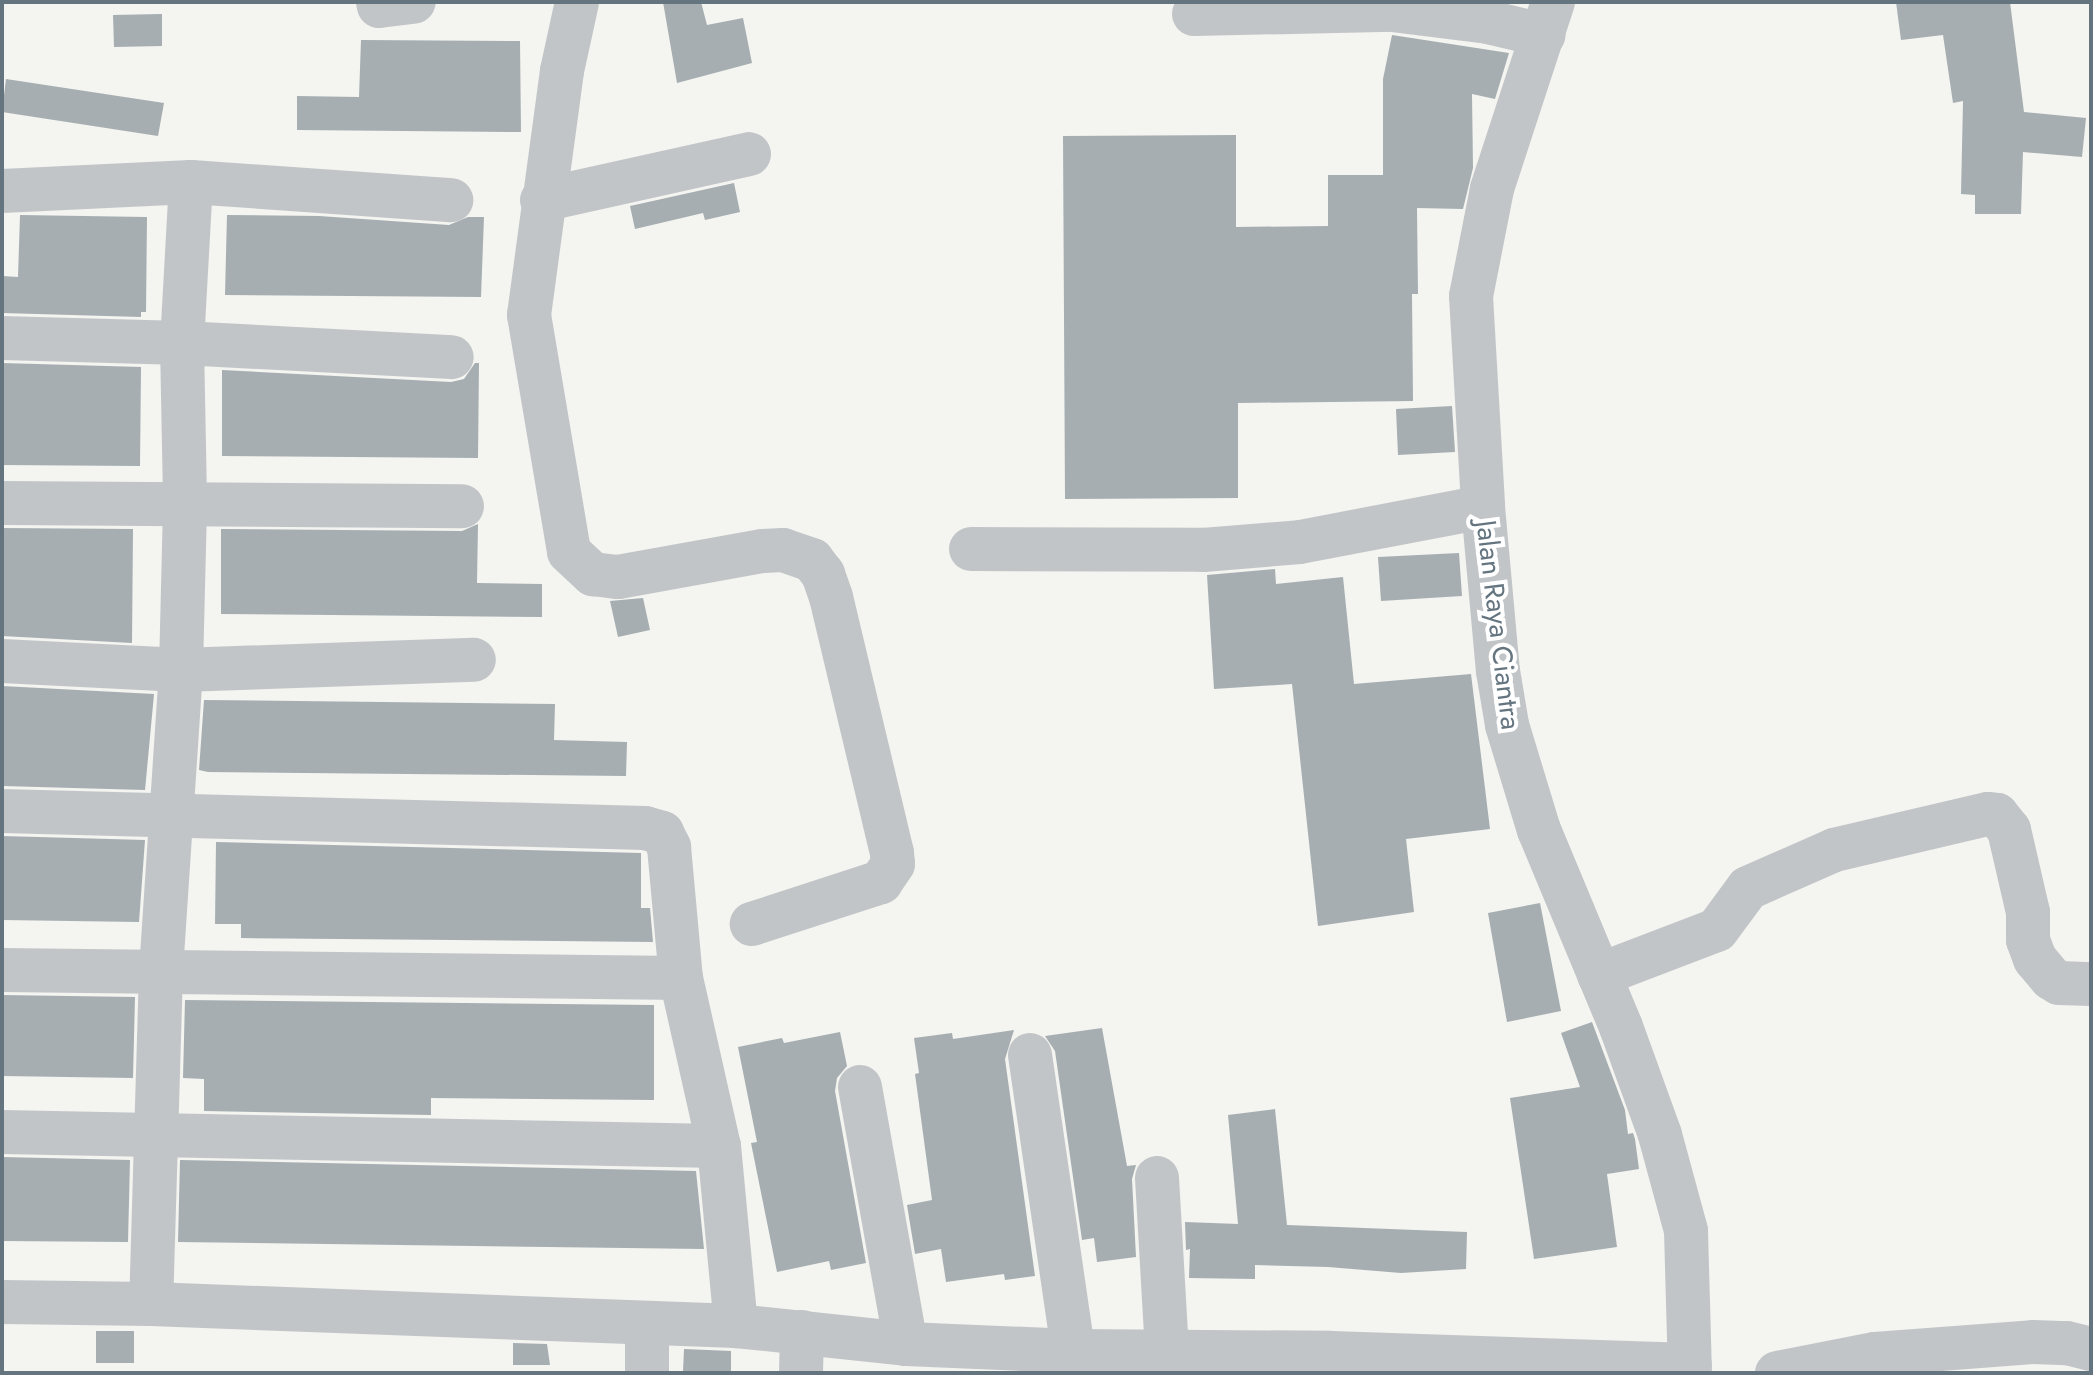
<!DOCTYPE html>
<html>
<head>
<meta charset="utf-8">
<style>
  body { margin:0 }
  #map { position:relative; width:2093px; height:1375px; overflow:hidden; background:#f4f4f0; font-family:Jost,sans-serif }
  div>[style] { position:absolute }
  .building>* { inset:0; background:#a6aeb2 }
  .minor>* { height:44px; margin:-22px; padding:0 22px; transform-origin:22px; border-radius:22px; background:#c2c5c8 }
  span { translate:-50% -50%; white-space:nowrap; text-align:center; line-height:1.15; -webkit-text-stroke:8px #fff; paint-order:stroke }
  .street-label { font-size:28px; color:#647580 }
  .frame { position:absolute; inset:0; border:4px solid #647580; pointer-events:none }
</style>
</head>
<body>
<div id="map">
  <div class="building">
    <i style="clip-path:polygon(663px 2px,701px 2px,707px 25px,743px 18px,752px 63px,677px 83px)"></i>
    <i style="clip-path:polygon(1896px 2px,2010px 2px,2024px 112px,2086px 118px,2082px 157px,2023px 152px,2021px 214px,1975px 214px,1975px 195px,1961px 194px,1963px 101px,1953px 103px,1943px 35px,1901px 40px)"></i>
    <i style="clip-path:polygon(162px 14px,162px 46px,114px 47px,113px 15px)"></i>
    <i style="clip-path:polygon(1392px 35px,1509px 53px,1495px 99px,1472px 94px,1473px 168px,1463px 209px,1417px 208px,1418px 294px,1412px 294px,1413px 401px,1238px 403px,1238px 498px,1065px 499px,1063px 136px,1236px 135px,1236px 227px,1328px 226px,1328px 175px,1383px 175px,1383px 79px)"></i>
    <i style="clip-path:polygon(361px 40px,520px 41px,521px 132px,297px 130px,297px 96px,359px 97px)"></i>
    <i style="clip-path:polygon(6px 79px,164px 103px,158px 136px,2px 112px)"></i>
    <i style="clip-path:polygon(734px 183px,740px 212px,705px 220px,703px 213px,635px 229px,630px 206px)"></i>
    <i style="clip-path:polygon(20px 215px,147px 217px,146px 312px,141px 312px,141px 317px,2px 313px,2px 276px,18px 277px)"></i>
    <i style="clip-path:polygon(227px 215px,319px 216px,449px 225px,468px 217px,484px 217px,481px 297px,225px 295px)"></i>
    <i style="clip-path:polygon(2px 363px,141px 367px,140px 466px,2px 465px)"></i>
    <i style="clip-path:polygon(475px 363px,479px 363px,478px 458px,222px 456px,222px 370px,451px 382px,464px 379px)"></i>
    <i style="clip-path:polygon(1452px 406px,1455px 452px,1398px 455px,1396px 409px)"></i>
    <i style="clip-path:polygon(478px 524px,477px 583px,542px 584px,542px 617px,221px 614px,221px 529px,462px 531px)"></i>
    <i style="clip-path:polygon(2px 528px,133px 529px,132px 643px,2px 636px)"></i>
    <i style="clip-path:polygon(1459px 553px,1462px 596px,1381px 601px,1378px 557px)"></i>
    <i style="clip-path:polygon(1275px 569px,1276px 584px,1343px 577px,1354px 684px,1471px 674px,1490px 829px,1406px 839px,1414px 912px,1318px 926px,1292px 684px,1214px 689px,1207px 575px)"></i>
    <i style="clip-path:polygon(643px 598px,650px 630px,618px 637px,610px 601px)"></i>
    <i style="clip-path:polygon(2px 686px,154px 694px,145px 790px,2px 786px)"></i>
    <i style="clip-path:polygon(204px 700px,555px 704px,554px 740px,627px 742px,626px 776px,208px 772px,199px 770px)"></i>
    <i style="clip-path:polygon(2px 836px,145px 840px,139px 922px,2px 920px)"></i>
    <i style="clip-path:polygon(216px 842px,641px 853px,641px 908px,650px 908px,653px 942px,241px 938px,241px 924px,215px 924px)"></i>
    <i style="clip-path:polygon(1540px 903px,1561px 1011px,1507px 1022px,1488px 913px)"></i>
    <i style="clip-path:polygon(2px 995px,135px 997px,133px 1078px,2px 1076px)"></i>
    <i style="clip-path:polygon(185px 1000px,654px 1005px,654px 1100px,431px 1098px,431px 1115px,204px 1111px,204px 1079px,183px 1078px)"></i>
    <i style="clip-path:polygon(1592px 1022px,1625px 1110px,1628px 1134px,1633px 1133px,1635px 1139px,1639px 1169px,1607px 1174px,1617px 1247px,1534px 1259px,1510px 1098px,1580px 1087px,1561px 1033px)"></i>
    <i style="clip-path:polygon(1102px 1028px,1127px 1166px,1136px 1165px,1132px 1179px,1136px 1257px,1097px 1262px,1094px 1238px,1082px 1240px,1055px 1051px,1045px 1036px)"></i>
    <i style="clip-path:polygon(1014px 1030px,1005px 1059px,1035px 1276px,1005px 1280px,1004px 1274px,946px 1282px,941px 1249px,915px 1254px,907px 1205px,932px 1200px,915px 1074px,919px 1073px,914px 1038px,952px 1033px,953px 1039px)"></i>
    <i style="clip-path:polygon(840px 1032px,847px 1066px,837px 1078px,835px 1091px,866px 1263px,831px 1270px,829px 1261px,777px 1272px,751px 1143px,757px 1142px,738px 1047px,782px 1038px,784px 1043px)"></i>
    <i style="clip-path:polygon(1275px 1109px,1287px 1225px,1467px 1232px,1466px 1269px,1401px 1273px,1328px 1267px,1255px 1265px,1255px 1279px,1189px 1278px,1190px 1249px,1186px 1250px,1185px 1222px,1238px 1224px,1228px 1115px)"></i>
    <i style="clip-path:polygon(2px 1157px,130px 1160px,128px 1242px,2px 1241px)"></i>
    <i style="clip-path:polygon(180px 1160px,696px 1171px,704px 1249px,178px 1242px)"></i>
    <i style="clip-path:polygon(96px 1331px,134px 1331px,134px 1363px,96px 1363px)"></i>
    <i style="clip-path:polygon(513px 1343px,547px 1344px,550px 1365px,513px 1365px)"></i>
    <i style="clip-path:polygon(684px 1349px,731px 1351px,731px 1373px,683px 1372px)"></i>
  </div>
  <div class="minor">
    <i style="left:378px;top:2px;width:4px;rotate:76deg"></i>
    <i style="left:379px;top:6px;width:35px;rotate:-7deg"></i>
    <i style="left:577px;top:2px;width:71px;rotate:102.3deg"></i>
    <i style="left:562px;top:71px;width:246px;rotate:97.7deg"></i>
    <i style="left:529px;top:315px;width:240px;rotate:80.4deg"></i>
    <i style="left:569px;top:552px;width:33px;rotate:43deg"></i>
    <i style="left:593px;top:574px;width:25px;rotate:7deg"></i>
    <i style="left:618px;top:577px;width:147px;rotate:-10.2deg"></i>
    <i style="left:763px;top:551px;width:20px;rotate:-3deg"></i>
    <i style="left:783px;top:550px;width:31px;rotate:19deg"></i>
    <i style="left:812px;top:560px;width:18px;rotate:52deg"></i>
    <i style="left:823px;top:574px;width:24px;rotate:71deg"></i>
    <i style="left:831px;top:597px;width:263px;rotate:76.6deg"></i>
    <i style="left:892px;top:853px;width:11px;rotate:85deg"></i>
    <i style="left:893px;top:864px;width:22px;rotate:124deg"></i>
    <i style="left:881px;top:882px;width:136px;rotate:162deg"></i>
    <i style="left:1553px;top:2px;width:197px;rotate:108.1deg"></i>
    <i style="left:1492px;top:189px;width:109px;rotate:101.1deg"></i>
    <i style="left:1471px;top:296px;width:211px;rotate:86.7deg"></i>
    <i style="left:1483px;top:507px;width:165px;rotate:84.8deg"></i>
    <i style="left:1498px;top:671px;width:55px;rotate:80.5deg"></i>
    <i style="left:1507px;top:725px;width:110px;rotate:73.1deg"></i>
    <i style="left:1539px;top:830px;width:213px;rotate:67.4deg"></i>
    <i style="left:1621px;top:1027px;width:115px;rotate:70.1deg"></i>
    <i style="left:1660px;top:1135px;width:99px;rotate:74.8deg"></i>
    <i style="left:1686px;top:1231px;width:142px;rotate:88.4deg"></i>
    <i style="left:1194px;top:14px;width:198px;rotate:-1.2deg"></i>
    <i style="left:1392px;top:10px;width:97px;rotate:7.1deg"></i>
    <i style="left:1488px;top:22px;width:57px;rotate:13.3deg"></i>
    <i style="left:191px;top:182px;width:161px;rotate:93.2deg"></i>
    <i style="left:182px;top:343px;width:163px;rotate:88.9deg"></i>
    <i style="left:185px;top:506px;width:164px;rotate:91.4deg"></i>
    <i style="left:181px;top:670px;width:302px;rotate:93.8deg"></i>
    <i style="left:161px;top:971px;width:333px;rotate:91.7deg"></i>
    <i style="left:151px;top:1304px;width:585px;rotate:2.15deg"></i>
    <i style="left:736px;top:1326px;width:171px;rotate:6deg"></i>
    <i style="left:906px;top:1344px;width:167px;rotate:2.4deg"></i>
    <i style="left:1073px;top:1351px;width:258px;rotate:0.4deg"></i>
    <i style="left:1331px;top:1353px;width:359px;rotate:1.9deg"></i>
    <i style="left:2px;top:191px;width:189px;rotate:-2.7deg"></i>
    <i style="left:191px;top:182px;width:261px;rotate:4deg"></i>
    <i style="left:542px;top:200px;width:212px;rotate:-12.5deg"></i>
    <i style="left:2px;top:338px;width:180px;rotate:1.6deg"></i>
    <i style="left:182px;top:343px;width:270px;rotate:3deg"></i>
    <i style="left:2px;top:503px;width:460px;rotate:0.4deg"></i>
    <i style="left:971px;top:549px;width:232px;rotate:0.2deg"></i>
    <i style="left:1203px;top:550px;width:97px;rotate:-4.7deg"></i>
    <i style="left:1300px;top:542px;width:186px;rotate:-10.8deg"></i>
    <i style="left:2px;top:661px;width:179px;rotate:2.9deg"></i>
    <i style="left:181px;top:670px;width:293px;rotate:-2deg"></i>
    <i style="left:2px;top:811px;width:643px;rotate:1.51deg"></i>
    <i style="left:645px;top:828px;width:18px;rotate:16deg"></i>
    <i style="left:662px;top:833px;width:16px;rotate:63deg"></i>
    <i style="left:669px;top:847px;width:132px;rotate:84.8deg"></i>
    <i style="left:681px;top:978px;width:172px;rotate:77.3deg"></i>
    <i style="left:719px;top:1146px;width:181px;rotate:84.6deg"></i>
    <i style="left:2px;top:970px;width:679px;rotate:0.68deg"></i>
    <i style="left:1599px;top:975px;width:126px;rotate:-20.9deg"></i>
    <i style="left:1717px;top:930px;width:52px;rotate:-53.6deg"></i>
    <i style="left:1748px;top:888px;width:94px;rotate:-23.8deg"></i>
    <i style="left:1834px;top:850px;width:158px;rotate:-13.2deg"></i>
    <i style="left:1988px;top:814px;width:9px;rotate:6deg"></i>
    <i style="left:1997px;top:815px;width:19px;rotate:51deg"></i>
    <i style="left:2009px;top:830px;width:84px;rotate:77deg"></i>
    <i style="left:2028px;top:912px;width:28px;rotate:90deg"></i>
    <i style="left:2028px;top:940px;width:20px;rotate:70deg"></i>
    <i style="left:2035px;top:959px;width:25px;rotate:50deg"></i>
    <i style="left:2051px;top:978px;width:9px;rotate:32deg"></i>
    <i style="left:2059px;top:983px;width:32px;rotate:2deg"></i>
    <i style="left:1030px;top:1055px;width:299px;rotate:81.7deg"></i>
    <i style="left:860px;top:1087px;width:261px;rotate:79.9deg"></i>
    <i style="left:2px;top:1132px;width:717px;rotate:1.12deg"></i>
    <i style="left:1157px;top:1178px;width:174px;rotate:86.7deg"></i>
    <i style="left:2px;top:1302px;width:149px;rotate:0.8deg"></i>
    <i style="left:647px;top:1373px;width:50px;rotate:-90deg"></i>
    <i style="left:801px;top:1373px;width:41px;rotate:-88.6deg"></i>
    <i style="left:1777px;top:1373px;width:100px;rotate:-11deg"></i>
    <i style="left:1875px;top:1354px;width:158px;rotate:-4.3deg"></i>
    <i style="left:2033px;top:1342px;width:34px;rotate:2deg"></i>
    <i style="left:2067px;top:1343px;width:25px;rotate:14deg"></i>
  </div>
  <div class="street-label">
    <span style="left:1498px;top:625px;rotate:83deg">Jalan Raya Ciantra</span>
  </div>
  <div class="frame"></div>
</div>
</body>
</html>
